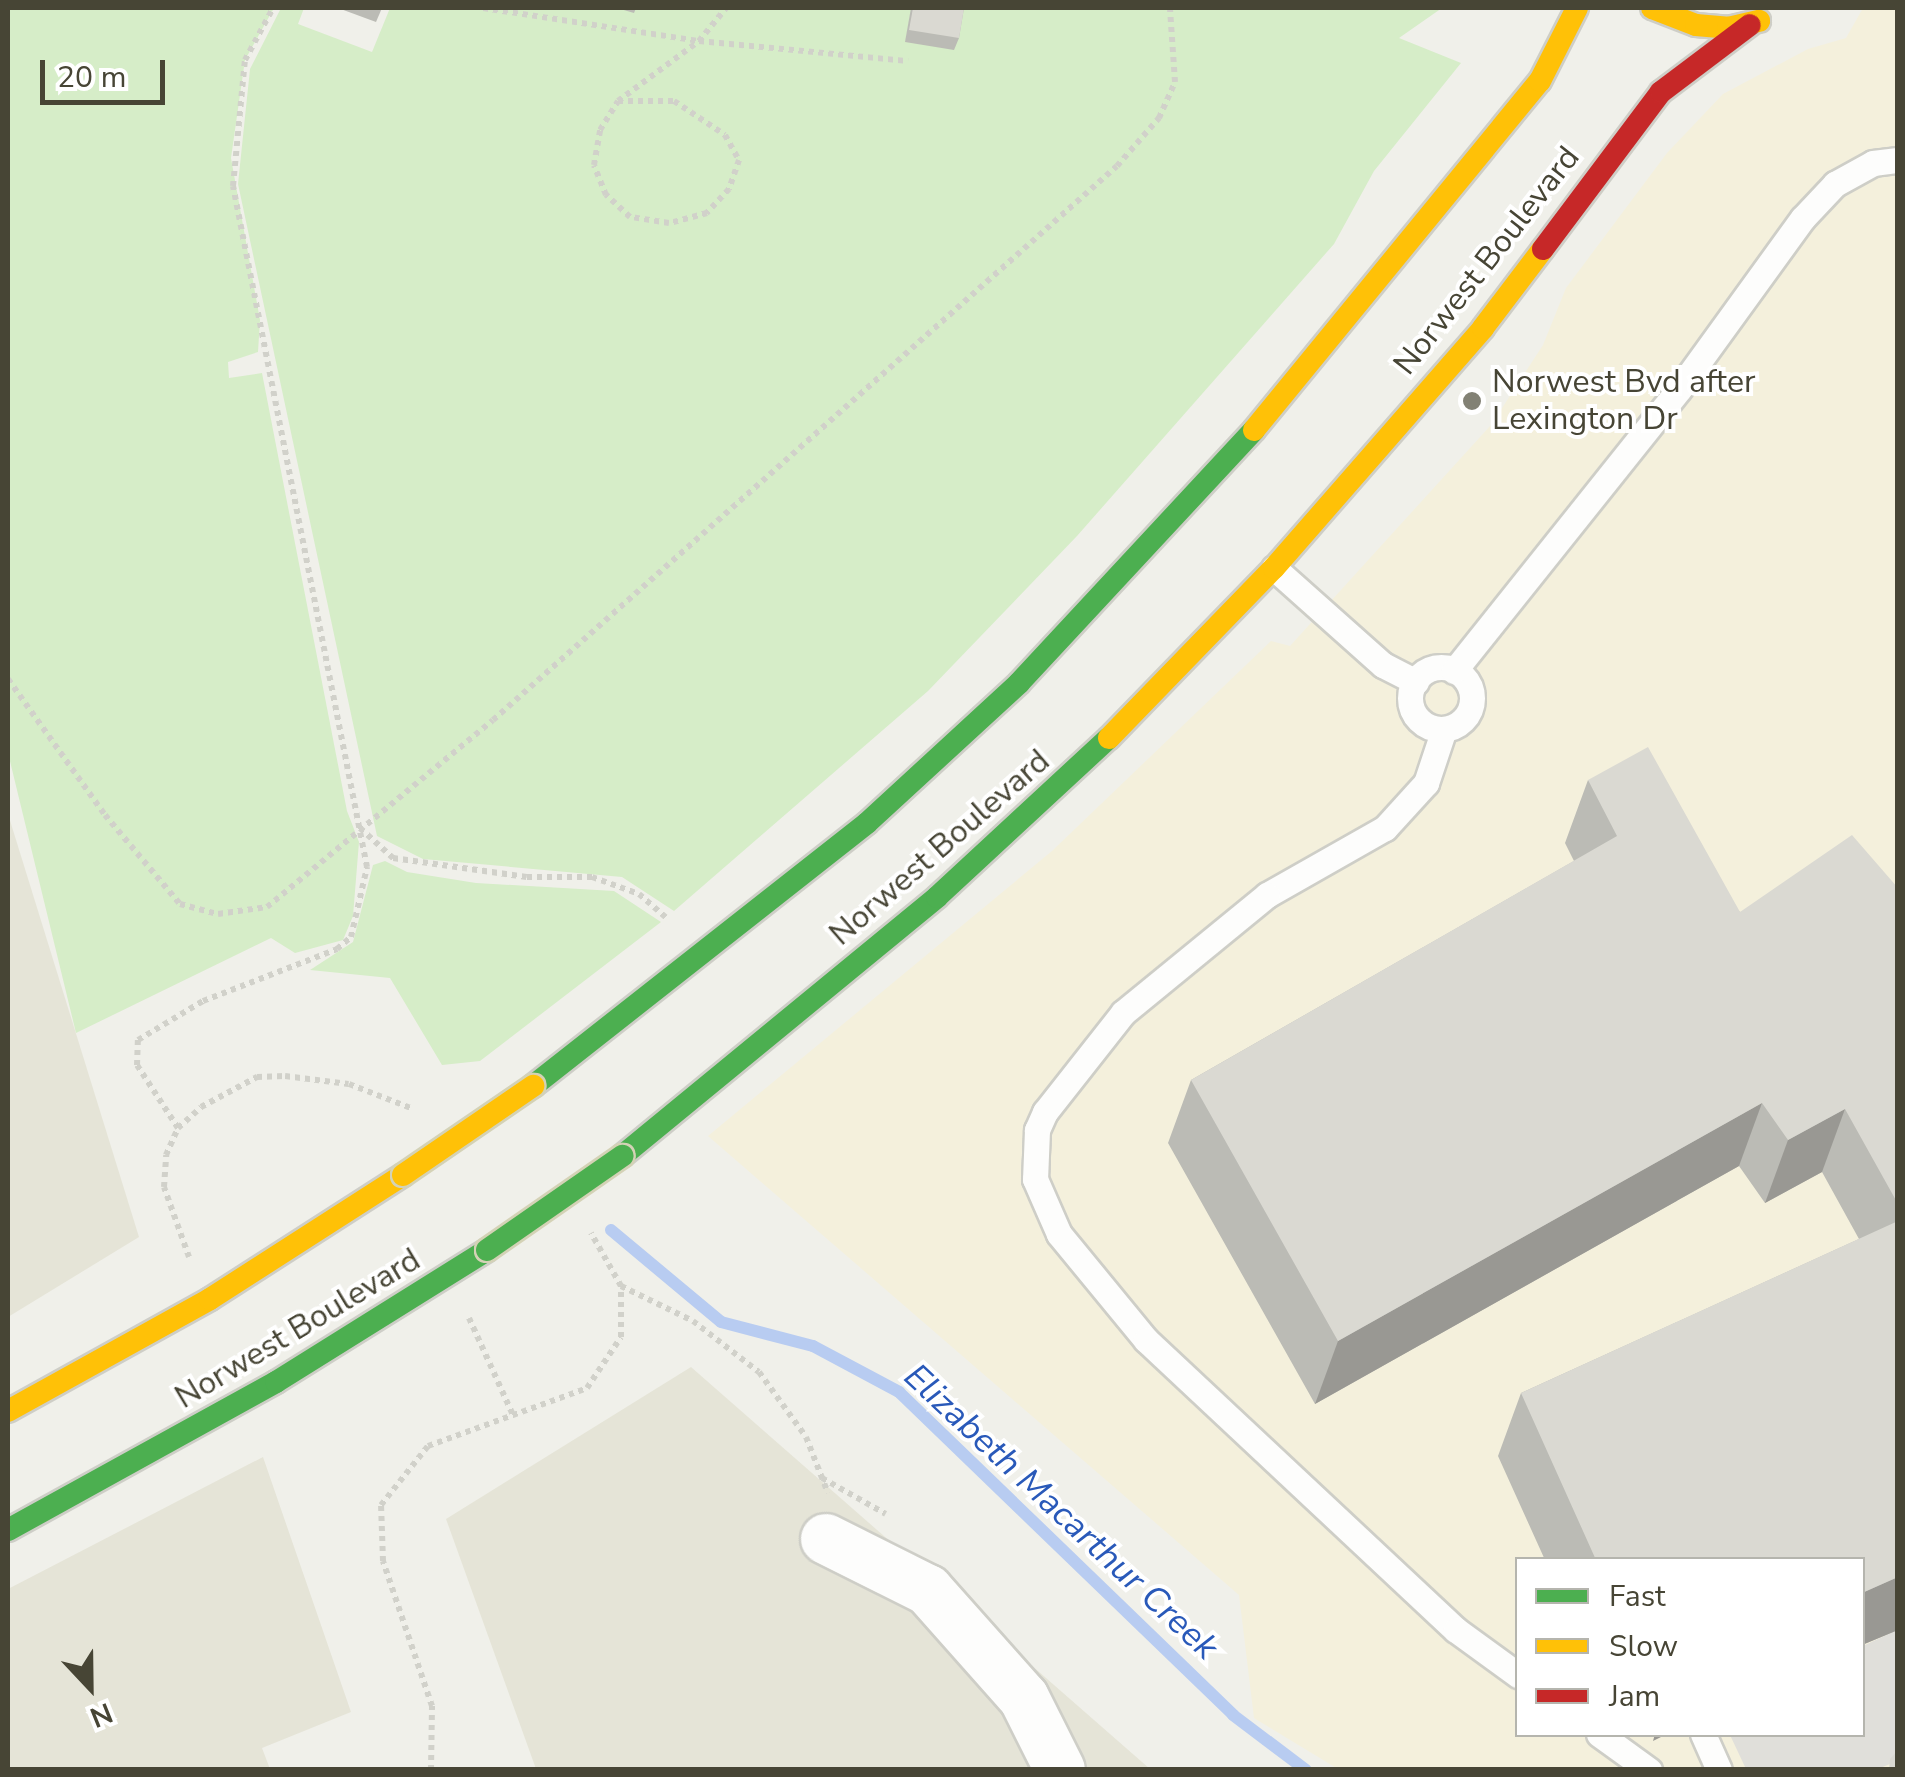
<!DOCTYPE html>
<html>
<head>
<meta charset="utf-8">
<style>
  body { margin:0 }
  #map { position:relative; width:1905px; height:1777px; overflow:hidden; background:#f0f0ea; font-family:"Nunito Sans",sans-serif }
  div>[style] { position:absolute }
  .residential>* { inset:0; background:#e5e4d7 }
  .commercial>* { inset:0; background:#f4f0dc }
  .green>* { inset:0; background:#d6edc8 }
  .parking>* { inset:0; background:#e0dfda }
  .stream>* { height:12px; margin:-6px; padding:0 6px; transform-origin:6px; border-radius:6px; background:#b8ccf1 }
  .path>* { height:6px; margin-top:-3px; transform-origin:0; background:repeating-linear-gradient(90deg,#d1d1ca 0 5px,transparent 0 10px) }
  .roads { filter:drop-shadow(2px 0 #cecec7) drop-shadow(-2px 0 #cecec7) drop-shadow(0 2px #cecec7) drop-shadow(0 -2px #cecec7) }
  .lane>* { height:25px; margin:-12.5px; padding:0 12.5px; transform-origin:12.5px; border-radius:12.5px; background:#fdfdfc }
  .lane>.ring { margin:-12.5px; padding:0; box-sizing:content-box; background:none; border:25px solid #fdfdfc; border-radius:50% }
  .street>* { height:50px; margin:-25px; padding:0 25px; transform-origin:25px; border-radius:25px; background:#fdfdfc }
  .fast>* { height:22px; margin:-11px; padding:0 11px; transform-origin:11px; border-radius:11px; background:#4caf50 }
  .slow>* { height:22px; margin:-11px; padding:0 11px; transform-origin:11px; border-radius:11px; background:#ffc107 }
  .jam>* { height:22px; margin:-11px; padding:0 11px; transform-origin:11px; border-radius:11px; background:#c62828 }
  .bridges { filter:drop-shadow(2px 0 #d4d2b6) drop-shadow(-2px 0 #d4d2b6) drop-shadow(0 2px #d4d2b6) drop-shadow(0 -2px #d4d2b6) }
  .fast-bridge>* { height:22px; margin:-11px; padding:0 11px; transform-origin:11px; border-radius:11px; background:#4caf50 }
  .slow-bridge>* { height:22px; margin:-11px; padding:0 11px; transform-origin:11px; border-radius:11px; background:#ffc107 }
  .wall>* { inset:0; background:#bbbbb5 }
  .shaded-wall>* { inset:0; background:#999893 }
  .building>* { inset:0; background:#dad9d2 }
  .dots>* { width:28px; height:28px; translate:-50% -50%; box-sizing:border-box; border:5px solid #fff; border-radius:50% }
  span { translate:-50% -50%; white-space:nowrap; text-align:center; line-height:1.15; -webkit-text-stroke:8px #fff; paint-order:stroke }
  .street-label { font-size:32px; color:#474535 }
  .poi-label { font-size:32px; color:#474535 }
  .left { translate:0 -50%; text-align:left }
  .water-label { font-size:35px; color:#2959b9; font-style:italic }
  .frame { position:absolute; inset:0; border:10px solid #474535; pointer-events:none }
  .legend { position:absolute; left:1515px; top:1557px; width:350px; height:180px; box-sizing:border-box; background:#fff; border:2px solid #b5b5ae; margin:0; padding:12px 18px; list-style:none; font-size:30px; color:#474535 }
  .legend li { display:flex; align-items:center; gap:20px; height:50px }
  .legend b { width:50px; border:2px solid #b5b5ae }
  .north { position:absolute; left:40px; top:1637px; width:100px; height:100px; -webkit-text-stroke:8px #fff; paint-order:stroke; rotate:158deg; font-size:28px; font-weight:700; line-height:40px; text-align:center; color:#474535 }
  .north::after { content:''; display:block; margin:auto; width:35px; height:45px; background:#474535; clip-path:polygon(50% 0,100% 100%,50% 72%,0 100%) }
  .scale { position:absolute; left:40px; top:60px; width:125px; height:45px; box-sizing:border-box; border:5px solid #474535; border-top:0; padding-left:12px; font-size:30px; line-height:35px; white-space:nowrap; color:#474535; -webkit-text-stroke:8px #fff; paint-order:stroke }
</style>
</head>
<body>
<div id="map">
  <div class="residential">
    <i style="clip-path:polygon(8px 814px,139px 1237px,8px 1317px)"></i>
    <i style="clip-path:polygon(691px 1367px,1150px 1769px,536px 1769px,446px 1519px)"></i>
    <i style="clip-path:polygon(263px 1457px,351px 1712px,262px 1748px,270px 1769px,8px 1769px,8px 1589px)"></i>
  </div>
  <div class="commercial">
    <i style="clip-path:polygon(evenodd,1863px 8px,1897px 8px,1897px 1769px,1338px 1769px,1254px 1718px,1239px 1595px,708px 1136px,1052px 851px,1271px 641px,1290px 646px,1491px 425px,1543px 345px,1566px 288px,1667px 153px,1723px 94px,1808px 49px,1846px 38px,1863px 8px,1518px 1560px,1862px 1560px,1862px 1734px,1518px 1734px,1518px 1560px)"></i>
  </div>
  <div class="green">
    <i style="clip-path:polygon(8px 8px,274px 8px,245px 60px,231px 158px,260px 320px,258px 352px,228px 362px,229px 378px,262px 373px,347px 811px,359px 842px,353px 916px,343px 940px,295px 953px,271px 938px,76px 1033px,8px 753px)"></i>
    <i style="clip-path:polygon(281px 8px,304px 8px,298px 24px,372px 52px,390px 8px,1442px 8px,1399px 38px,1461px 63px,1374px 171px,1334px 244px,1077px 536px,928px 691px,674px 911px,622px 877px,423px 859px,377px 836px,238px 184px,250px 69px)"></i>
    <i style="clip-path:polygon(385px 861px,407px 872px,476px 883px,614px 891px,661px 922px,480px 1061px,442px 1065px,390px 978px,310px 970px,353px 942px,373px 865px)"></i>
  </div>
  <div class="parking">
    <i style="clip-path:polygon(1897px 1630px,1897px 1761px,1878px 1769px,1746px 1769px,1730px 1735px,1862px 1734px,1863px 1646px)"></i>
  </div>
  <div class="stream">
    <i style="left:611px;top:1230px;width:143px;rotate:39.9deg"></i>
    <i style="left:721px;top:1322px;width:95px;rotate:14.6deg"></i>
    <i style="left:813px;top:1346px;width:98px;rotate:28.1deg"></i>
    <i style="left:899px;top:1392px;width:465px;rotate:44deg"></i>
    <i style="left:1233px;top:1715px;width:91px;rotate:37deg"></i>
  </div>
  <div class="path">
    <i style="left:483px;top:8px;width:219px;rotate:8.7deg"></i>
    <i style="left:699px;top:41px;width:210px;rotate:5.5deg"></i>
    <i style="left:618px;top:101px;width:56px"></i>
    <i style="left:674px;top:101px;width:61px;rotate:33.7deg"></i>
    <i style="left:725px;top:135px;width:29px;rotate:61deg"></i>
    <i style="left:739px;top:160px;width:31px;rotate:109deg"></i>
    <i style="left:729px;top:189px;width:33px;rotate:133deg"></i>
    <i style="left:707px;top:213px;width:39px;rotate:165deg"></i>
    <i style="left:669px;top:223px;width:39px;rotate:-171deg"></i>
    <i style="left:630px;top:217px;width:33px;rotate:-137deg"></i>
    <i style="left:606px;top:195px;width:32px;rotate:-112deg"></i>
    <i style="left:594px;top:165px;width:36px;rotate:-80deg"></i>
    <i style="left:600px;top:130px;width:34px;rotate:-58deg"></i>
    <i style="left:618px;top:101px;width:101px;rotate:-36.5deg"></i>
    <i style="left:699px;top:41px;width:43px;rotate:-50.7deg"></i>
    <i style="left:8px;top:679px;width:167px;rotate:54.5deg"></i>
    <i style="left:105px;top:815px;width:116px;rotate:49.9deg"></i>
    <i style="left:180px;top:904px;width:39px;rotate:15deg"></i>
    <i style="left:218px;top:914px;width:49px;rotate:-8.1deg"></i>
    <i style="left:267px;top:907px;width:293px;rotate:-39.6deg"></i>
    <i style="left:493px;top:720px;width:834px;rotate:-41.6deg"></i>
    <i style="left:1117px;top:166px;width:64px;rotate:-48.8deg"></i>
    <i style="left:1159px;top:118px;width:39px;rotate:-66deg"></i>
    <i style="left:1175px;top:82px;width:74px;rotate:-93.9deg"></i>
    <i style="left:360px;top:828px;width:45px;rotate:42.3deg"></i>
    <i style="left:393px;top:858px;width:135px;rotate:8.1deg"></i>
    <i style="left:527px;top:877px;width:65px"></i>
    <i style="left:592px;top:877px;width:50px;rotate:19.9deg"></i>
    <i style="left:639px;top:894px;width:38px;rotate:41deg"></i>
    <i style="left:178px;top:1128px;width:75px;rotate:-123.1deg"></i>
    <i style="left:137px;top:1065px;width:25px;rotate:-88deg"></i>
    <i style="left:138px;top:1040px;width:76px;rotate:-31deg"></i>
    <i style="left:203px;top:1001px;width:144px;rotate:-21.2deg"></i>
    <i style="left:337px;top:949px;width:18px;rotate:-41deg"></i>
    <i style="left:351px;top:937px;width:72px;rotate:-77.1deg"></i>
    <i style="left:367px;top:867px;width:694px;rotate:-101.13deg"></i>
    <i style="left:233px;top:186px;width:127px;rotate:-84.6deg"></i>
    <i style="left:245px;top:60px;width:59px;rotate:-61.7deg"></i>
    <i style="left:189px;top:1257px;width:74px;rotate:-109.7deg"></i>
    <i style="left:164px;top:1187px;width:32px;rotate:-86deg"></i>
    <i style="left:166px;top:1155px;width:30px;rotate:-66deg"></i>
    <i style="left:178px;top:1128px;width:31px;rotate:-42deg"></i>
    <i style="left:201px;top:1107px;width:64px;rotate:-28.2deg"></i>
    <i style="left:257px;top:1077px;width:28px;rotate:-2deg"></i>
    <i style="left:285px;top:1076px;width:64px;rotate:7.1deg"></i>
    <i style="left:349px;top:1084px;width:69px;rotate:21.3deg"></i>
    <i style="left:621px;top:1286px;width:80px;rotate:25.9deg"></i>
    <i style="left:693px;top:1321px;width:83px;rotate:37.7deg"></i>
    <i style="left:759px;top:1372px;width:80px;rotate:54.1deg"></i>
    <i style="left:806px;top:1437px;width:60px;rotate:68.6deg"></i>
    <i style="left:469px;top:1318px;width:109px;rotate:65.6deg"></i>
    <i style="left:822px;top:1478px;width:73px;rotate:29.4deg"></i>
    <i style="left:431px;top:1770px;width:64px;rotate:-89.1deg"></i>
    <i style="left:432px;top:1706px;width:153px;rotate:-108.7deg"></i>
    <i style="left:383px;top:1561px;width:56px;rotate:-92deg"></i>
    <i style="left:381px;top:1505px;width:75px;rotate:-51.5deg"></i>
    <i style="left:428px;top:1446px;width:169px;rotate:-20deg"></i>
    <i style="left:587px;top:1388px;width:61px;rotate:-56.3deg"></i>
    <i style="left:621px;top:1337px;width:51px;rotate:-90deg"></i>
    <i style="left:621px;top:1286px;width:61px;rotate:-119.5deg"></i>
  </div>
  <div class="roads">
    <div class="lane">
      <i style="left:1274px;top:568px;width:146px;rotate:41.7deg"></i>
      <i style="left:1383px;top:665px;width:37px;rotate:27deg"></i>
      <i class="ring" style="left:1410px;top:667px;width:37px;height:37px"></i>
      <i style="left:1454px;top:671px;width:361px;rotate:-51.4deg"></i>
      <i style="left:1679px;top:389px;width:211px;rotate:-54.1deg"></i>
      <i style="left:1803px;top:218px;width:47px;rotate:-46.7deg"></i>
      <i style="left:1835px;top:184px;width:43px;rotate:-28.9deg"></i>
      <i style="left:1873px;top:163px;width:25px;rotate:-7deg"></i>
      <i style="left:1444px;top:729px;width:57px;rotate:108.4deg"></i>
      <i style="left:1426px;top:783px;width:61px;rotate:132.3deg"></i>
      <i style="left:1385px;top:828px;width:136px;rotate:150.4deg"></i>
      <i style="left:1267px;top:895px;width:186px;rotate:140.7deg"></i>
      <i style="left:1123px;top:1013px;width:126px;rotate:128.2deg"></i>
      <i style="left:1045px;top:1112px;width:20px;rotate:114deg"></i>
      <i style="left:1037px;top:1130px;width:49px;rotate:92.3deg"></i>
      <i style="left:1035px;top:1179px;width:60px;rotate:66.4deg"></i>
      <i style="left:1059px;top:1234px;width:137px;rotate:50.6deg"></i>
      <i style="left:1146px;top:1340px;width:424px;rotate:43.1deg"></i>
      <i style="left:1456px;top:1630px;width:77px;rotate:36deg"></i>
      <i style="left:1599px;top:1734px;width:62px;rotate:35.8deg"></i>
      <i style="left:1703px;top:1734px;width:39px;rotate:66deg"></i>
    </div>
    <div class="street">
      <i style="left:826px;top:1539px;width:114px;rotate:26.6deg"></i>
      <i style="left:928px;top:1590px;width:144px;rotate:48.4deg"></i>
      <i style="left:1024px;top:1698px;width:80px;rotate:63.4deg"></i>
    </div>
    <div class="fast">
      <i style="left:533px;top:1086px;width:425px;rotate:-38.2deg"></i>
      <i style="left:867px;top:823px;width:207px;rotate:-42.6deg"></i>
      <i style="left:1019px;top:683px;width:345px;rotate:-47.1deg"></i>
      <i style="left:622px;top:1156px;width:408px;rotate:-39.4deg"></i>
      <i style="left:937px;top:897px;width:234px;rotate:-42.8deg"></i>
      <i style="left:8px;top:1530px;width:306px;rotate:-28.9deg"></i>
      <i style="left:276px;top:1382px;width:249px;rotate:-32deg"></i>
    </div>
    <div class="slow">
      <i style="left:1652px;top:8px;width:47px;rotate:21.1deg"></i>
      <i style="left:1696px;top:25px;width:32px;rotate:5deg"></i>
      <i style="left:1728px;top:28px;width:32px;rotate:-13deg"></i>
      <i style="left:1254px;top:430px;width:451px;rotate:-50.7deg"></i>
      <i style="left:1540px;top:81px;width:82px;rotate:-63.1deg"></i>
      <i style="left:1109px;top:738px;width:237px;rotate:-45.9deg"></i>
      <i style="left:1274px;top:568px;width:318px;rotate:-48.9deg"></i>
      <i style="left:1483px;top:328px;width:99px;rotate:-52.8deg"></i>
      <i style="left:8px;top:1411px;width:231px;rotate:-29deg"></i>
      <i style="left:210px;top:1299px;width:229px;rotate:-32.7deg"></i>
    </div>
    <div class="jam">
      <i style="left:1543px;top:249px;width:196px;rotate:-53.1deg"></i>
      <i style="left:1661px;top:92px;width:111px;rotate:-37deg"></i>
    </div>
  </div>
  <div class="bridges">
    <div class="fast-bridge">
      <i style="left:487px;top:1250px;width:165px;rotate:-34.8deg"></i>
    </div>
    <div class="slow-bridge">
      <i style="left:403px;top:1175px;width:158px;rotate:-34.4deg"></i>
    </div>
  </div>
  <div class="wall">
    <i style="clip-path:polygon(338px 8px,382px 8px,376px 22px)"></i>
    <i style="clip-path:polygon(617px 8px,636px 8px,634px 13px)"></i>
    <i style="clip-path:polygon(911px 8px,964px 8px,959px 38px,954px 50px,905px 42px)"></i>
    <i style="clip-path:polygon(1588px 780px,1740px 912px,1898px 888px,1898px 1630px,1862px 1645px,1862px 1560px,1545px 1560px,1498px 1456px,1521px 1393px,1859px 1239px,1822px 1172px,1765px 1203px,1739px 1166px,1315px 1404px,1168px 1143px,1191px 1080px,1574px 861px,1565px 843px)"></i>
  </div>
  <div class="shaded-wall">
    <i style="clip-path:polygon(1762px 1103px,1739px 1166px,1315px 1404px,1338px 1341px)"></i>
    <i style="clip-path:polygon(1845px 1109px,1822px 1172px,1765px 1203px,1788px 1140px)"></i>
    <i style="clip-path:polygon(1898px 1577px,1898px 1630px,1862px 1645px,1862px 1593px)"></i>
    <i style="clip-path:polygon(1655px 1734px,1667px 1734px,1653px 1741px)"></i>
  </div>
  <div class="building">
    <i style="clip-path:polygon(913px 8px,964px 8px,959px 38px,909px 30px)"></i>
    <i style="clip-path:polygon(1648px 747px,1740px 912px,1852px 835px,1898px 888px,1898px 1204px,1845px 1109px,1788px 1140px,1762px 1103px,1338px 1341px,1191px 1080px,1617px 836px,1588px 780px)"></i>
    <i style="clip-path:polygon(1898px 1221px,1898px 1577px,1862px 1593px,1862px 1560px,1596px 1560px,1521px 1393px)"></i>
    <i style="clip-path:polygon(1898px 1750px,1898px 1770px,1889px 1770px,1890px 1759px)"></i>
  </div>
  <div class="dots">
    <i style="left:1472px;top:401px;background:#828174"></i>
  </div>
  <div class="street-label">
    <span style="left:1487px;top:261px;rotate:-52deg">Norwest Boulevard</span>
    <span style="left:940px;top:848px;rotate:-41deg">Norwest Boulevard</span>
    <span style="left:298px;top:1329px;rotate:-31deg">Norwest Boulevard</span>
  </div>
  <div class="poi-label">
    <span class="left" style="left:1492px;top:401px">Norwest Bvd after<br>Lexington Dr</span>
  </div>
  <div class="water-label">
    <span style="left:1061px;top:1512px;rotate:43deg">Elizabeth Macarthur Creek</span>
  </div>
  <div class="frame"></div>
  <ul class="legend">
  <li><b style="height:12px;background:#4caf50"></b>Fast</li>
  <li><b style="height:12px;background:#ffc107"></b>Slow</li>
  <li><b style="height:12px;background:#c62828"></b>Jam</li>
  </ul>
  <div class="north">N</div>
  <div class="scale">20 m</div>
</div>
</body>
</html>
